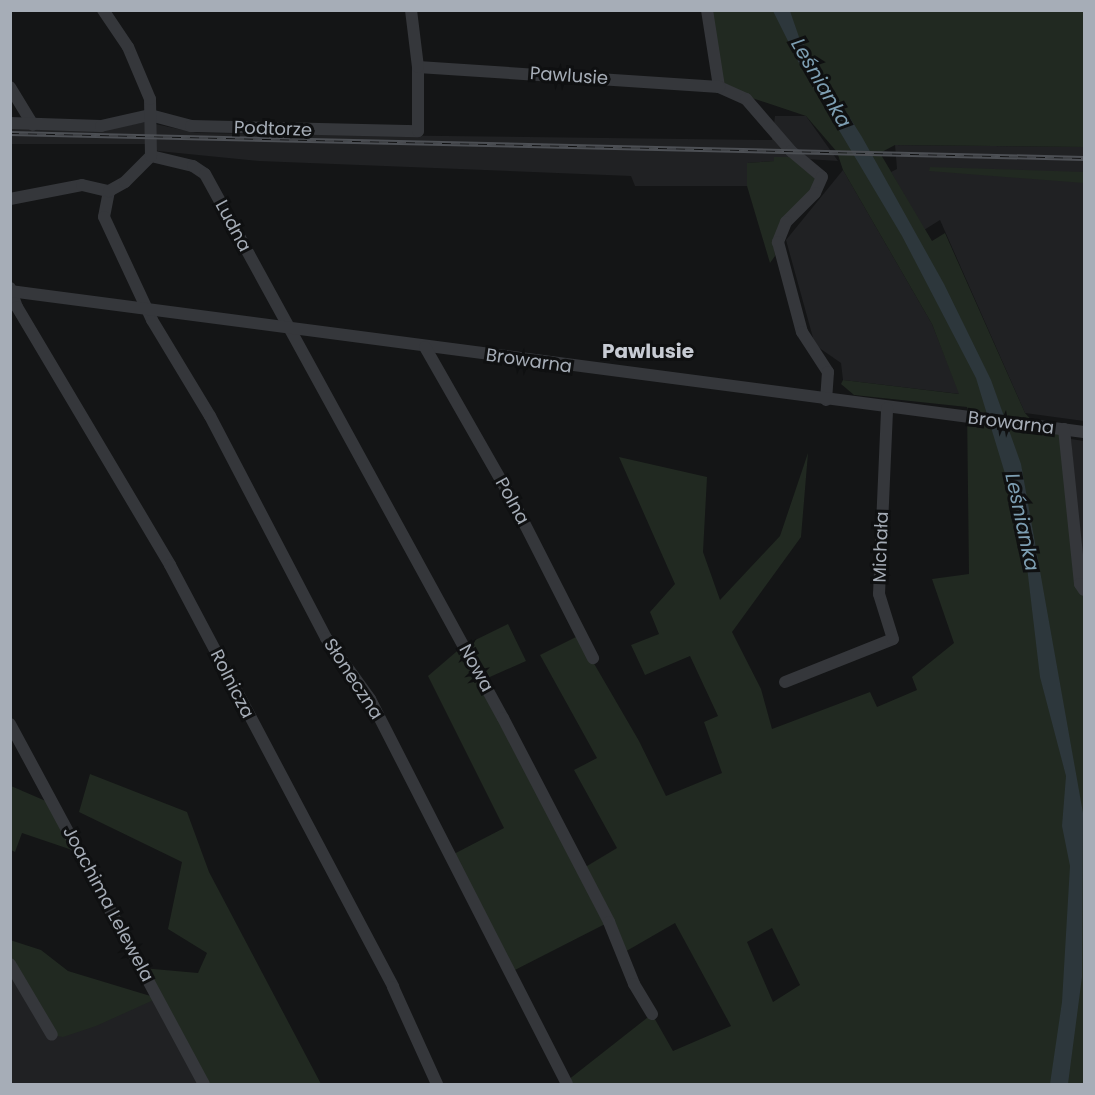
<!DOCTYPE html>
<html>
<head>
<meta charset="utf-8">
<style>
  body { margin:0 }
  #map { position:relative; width:1095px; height:1095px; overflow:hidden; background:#141516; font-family:Poppins,sans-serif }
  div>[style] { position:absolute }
  .built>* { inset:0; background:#202123 }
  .green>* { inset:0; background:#212921 }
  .water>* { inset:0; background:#2d373c }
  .minor>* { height:12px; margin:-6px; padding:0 6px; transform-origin:6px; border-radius:6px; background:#35373b }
  .rail>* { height:5px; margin-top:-2.5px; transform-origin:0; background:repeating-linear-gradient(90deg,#0f1011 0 9px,#4c4f54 0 18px); box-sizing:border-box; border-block:2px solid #4c4f54 }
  span { translate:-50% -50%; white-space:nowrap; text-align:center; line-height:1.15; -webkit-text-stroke:6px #0f1011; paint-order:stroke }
  .street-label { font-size:18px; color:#a6adb7 }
  .water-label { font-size:20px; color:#7d9eb2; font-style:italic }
  .neighbourhood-label { font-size:20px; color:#c7cbd3; font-weight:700 }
  .frame { position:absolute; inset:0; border:12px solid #a6adb7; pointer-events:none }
</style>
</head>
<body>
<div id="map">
  <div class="built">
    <i style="clip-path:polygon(775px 116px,806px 116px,838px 161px,775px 157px,775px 161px,748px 163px,747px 186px,635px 186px,631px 176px,259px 161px,158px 151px,146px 144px,11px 144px,10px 127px,108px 129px,146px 122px,197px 133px,772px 140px)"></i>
    <i style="clip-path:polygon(895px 145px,1084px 147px,1084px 421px,1025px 413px,940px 220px,924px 230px,891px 172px,897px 169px)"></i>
    <i style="clip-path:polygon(843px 170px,932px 324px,960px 394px,843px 380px,841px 363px,815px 345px,786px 240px)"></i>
    <i style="clip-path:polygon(1071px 439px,1084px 441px,1084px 580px,1082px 577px)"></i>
    <i style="clip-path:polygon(10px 964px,158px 998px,204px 1084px,11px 1084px)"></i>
  </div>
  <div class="green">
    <i style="clip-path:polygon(evenodd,707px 11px,1084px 11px,1084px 147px,895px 145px,880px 153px,932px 241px,945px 233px,1025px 413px,1036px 425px,1064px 429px,1084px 590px,1084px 1084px,563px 1084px,652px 1014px,673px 1051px,731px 1026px,675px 923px,623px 953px,609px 922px,509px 973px,450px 856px,504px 828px,428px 676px,463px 646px,508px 624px,526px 661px,483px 680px,582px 869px,617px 848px,574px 770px,597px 758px,540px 655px,578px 636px,639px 741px,666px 796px,722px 773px,704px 722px,718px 716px,690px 656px,645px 675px,631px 645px,659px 634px,650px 612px,675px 584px,619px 457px,707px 477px,703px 552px,720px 600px,780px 536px,808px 453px,801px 537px,732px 632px,761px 689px,772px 729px,870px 692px,877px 707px,917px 690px,912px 677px,954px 643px,932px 579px,969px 574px,967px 407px,854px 395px,841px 384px,843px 380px,959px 394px,932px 324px,843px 170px,837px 152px,806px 116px,719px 87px,707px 11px,772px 928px,800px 985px,773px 1002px,747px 942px,772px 928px)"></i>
    <i style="clip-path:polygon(774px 157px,790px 157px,817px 180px,774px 241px,775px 256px,770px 263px,747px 186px,747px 163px,774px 161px)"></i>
    <i style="clip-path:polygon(930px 167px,1084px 172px,1084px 183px,929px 171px)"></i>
    <i style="clip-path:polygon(90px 774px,187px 812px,209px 872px,321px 1084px,204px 1084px,158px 998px,96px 1026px,63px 1037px,52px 1035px,11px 964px,10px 940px,41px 950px,68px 971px,157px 998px,142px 968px,198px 973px,207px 953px,168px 929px,182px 862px,79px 812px)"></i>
    <i style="clip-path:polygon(11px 786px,55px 805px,81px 853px,22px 833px,15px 852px,11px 850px)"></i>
  </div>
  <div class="water">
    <i style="clip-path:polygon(773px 11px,790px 11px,799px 37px,862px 137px,944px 284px,991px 380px,1021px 464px,1083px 813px,1082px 977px,1068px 1084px,1050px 1084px,1062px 1002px,1070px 866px,1062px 826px,1066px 776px,1040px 677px,1023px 533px,976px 378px,902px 236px,799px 63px)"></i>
  </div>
  <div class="minor">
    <i style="left:707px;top:10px;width:78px;rotate:81.1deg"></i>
    <i style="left:719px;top:87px;width:30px;rotate:24deg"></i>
    <i style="left:746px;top:99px;width:69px;rotate:49.1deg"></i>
    <i style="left:791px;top:151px;width:40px;rotate:40deg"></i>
    <i style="left:822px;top:177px;width:17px;rotate:114deg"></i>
    <i style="left:815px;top:193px;width:41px;rotate:135deg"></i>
    <i style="left:786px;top:222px;width:22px;rotate:112deg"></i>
    <i style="left:778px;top:242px;width:93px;rotate:75.1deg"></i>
    <i style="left:802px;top:332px;width:48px;rotate:57deg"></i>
    <i style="left:828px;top:372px;width:28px;rotate:94deg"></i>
    <i style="left:418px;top:67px;width:302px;rotate:3.8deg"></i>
    <i style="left:10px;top:87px;width:44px;rotate:58.8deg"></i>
    <i style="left:10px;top:123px;width:91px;rotate:1.9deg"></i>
    <i style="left:101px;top:126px;width:50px;rotate:-12.7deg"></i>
    <i style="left:150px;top:115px;width:42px;rotate:15deg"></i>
    <i style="left:191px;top:126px;width:227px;rotate:1.3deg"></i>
    <i style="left:418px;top:131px;width:64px;rotate:-90deg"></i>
    <i style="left:418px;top:67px;width:57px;rotate:-97deg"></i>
    <i style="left:151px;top:156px;width:43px;rotate:13.4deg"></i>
    <i style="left:193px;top:166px;width:14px;rotate:34deg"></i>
    <i style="left:205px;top:174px;width:620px;rotate:61.29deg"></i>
    <i style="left:503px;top:718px;width:230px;rotate:62.5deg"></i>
    <i style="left:609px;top:922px;width:67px;rotate:68deg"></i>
    <i style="left:634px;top:984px;width:35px;rotate:59deg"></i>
    <i style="left:109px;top:191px;width:26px;rotate:101deg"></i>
    <i style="left:104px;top:217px;width:114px;rotate:65deg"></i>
    <i style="left:152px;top:320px;width:112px;rotate:58.9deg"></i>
    <i style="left:210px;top:416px;width:250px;rotate:62.4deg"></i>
    <i style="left:326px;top:638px;width:75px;rotate:54.2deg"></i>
    <i style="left:370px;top:699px;width:432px;rotate:62.9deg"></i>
    <i style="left:10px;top:199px;width:73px;rotate:-11deg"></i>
    <i style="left:82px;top:185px;width:28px;rotate:13deg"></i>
    <i style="left:109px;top:191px;width:18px;rotate:-29deg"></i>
    <i style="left:125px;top:182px;width:37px;rotate:-45deg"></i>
    <i style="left:151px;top:156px;width:57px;rotate:-91deg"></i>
    <i style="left:150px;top:99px;width:56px;rotate:-112.9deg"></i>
    <i style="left:128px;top:47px;width:45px;rotate:-124deg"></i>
    <i style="left:10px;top:288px;width:20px;rotate:70deg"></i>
    <i style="left:17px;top:307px;width:300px;rotate:59.3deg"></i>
    <i style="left:170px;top:565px;width:477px;rotate:62.1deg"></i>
    <i style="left:393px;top:987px;width:107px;rotate:65.6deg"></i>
    <i style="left:10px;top:291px;width:1083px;rotate:7.48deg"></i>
    <i style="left:425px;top:347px;width:182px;rotate:60.3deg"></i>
    <i style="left:515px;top:505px;width:172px;rotate:63deg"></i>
    <i style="left:1064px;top:429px;width:156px;rotate:84.1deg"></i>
    <i style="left:1080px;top:584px;width:7px;rotate:56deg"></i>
    <i style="left:785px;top:682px;width:116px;rotate:-21.7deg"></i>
    <i style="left:893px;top:639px;width:47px;rotate:-107.3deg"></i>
    <i style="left:879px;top:594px;width:186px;rotate:-87.5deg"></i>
    <i style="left:10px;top:724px;width:409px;rotate:61.7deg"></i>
    <i style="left:10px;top:964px;width:82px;rotate:59.4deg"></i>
  </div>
  <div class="rail">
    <i style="left:10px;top:133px;width:1074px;rotate:1.33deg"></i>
  </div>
  <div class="street-label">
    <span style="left:569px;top:76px;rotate:4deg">Pawlusie</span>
    <span style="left:273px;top:129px;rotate:2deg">Podtorze</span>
    <span style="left:233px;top:226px;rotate:62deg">Ludna</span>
    <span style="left:529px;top:361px;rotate:8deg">Browarna</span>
    <span style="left:1011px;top:423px;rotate:7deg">Browarna</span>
    <span style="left:512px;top:501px;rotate:61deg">Polna</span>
    <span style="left:881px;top:547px;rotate:-88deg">Michała</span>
    <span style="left:476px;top:668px;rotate:61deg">Nowa</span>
    <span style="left:353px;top:679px;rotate:57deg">Słoneczna</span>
    <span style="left:232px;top:684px;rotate:63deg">Rolnicza</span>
    <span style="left:108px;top:904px;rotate:62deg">Joachima Lelewela</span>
  </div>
  <div class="water-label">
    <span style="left:821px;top:83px;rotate:60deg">Leśnianka</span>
    <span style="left:1022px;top:522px;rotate:78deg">Leśnianka</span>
  </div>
  <div class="neighbourhood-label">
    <span style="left:648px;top:351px">Pawlusie</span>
  </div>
  <div class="frame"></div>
</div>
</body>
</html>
